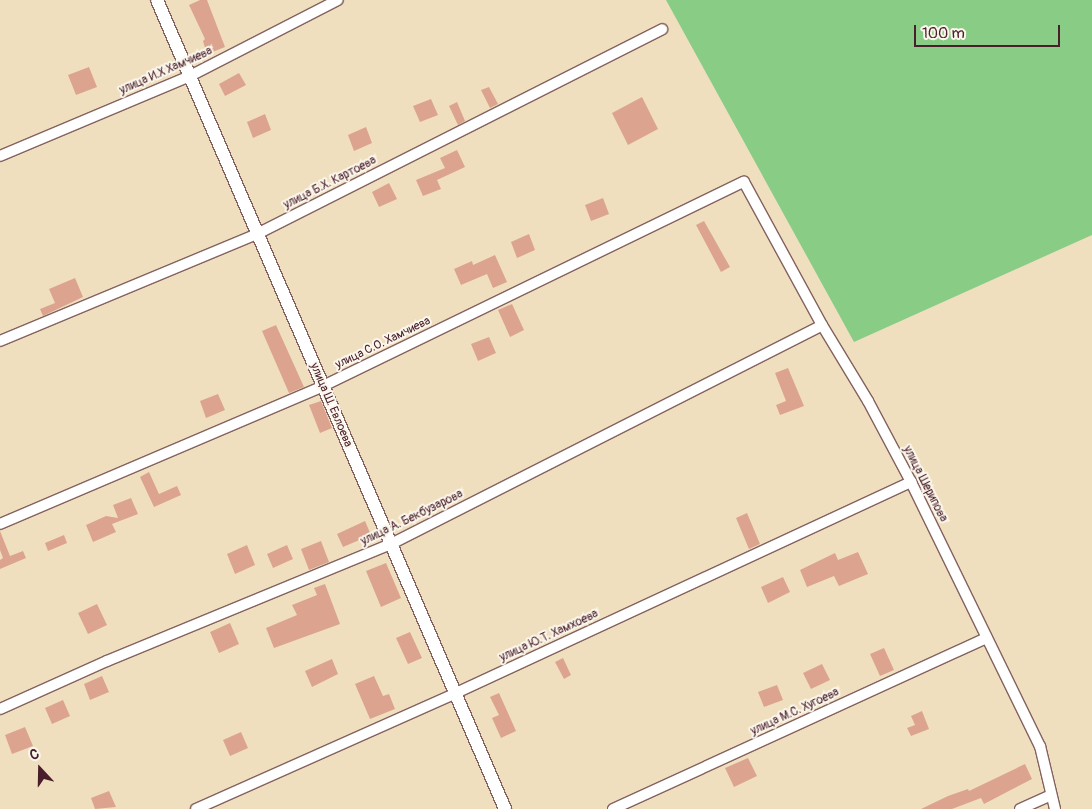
<!DOCTYPE html>
<html>
<head>
<meta charset="utf-8">
<style>
  body { margin:0 }
  #map { position:relative; width:1092px; height:809px; overflow:hidden; background:#f0dfbf; font-family:Pangolin,sans-serif }
  div>[style] { position:absolute }
  .green>* { inset:0; background:#88cc85 }
  .building>* { inset:0; background:#dca48f }
  .roads { filter:drop-shadow(1px 0 #84625f) drop-shadow(-1px 0 #84625f) drop-shadow(0 1px #84625f) drop-shadow(0 -1px #84625f) }
  .minor>* { height:10px; margin:-5px; padding:0 5px; transform-origin:5px; border-radius:5px; background:#fff }
  .tertiary>* { height:12px; margin:-6px; padding:0 6px; transform-origin:6px; border-radius:6px; background:#fff }
  span { translate:-50% -50%; white-space:nowrap; text-align:center; line-height:1.15; -webkit-text-stroke:4px #fbf7ec; paint-order:stroke }
  .street-label { font-size:12px; color:#4a1f2b }
  .north { position:absolute; left:15px; top:744px; width:50px; height:50px; -webkit-text-stroke:4px #fbf7ec; paint-order:stroke; rotate:339deg; font-size:14px; font-weight:700; line-height:20px; text-align:center; color:#4a1f2b }
  .north::after { content:''; display:block; margin:auto; width:18px; height:22px; background:#4a1f2b; clip-path:polygon(50% 0,100% 100%,50% 72%,0 100%) }
  .scale { position:absolute; left:914px; top:25px; width:146px; height:22px; box-sizing:border-box; border:2px solid #4a1f2b; border-top:0; padding-left:6px; font-size:15px; line-height:18px; white-space:nowrap; color:#4a1f2b; -webkit-text-stroke:4px #fbf7ec; paint-order:stroke }
</style>
</head>
<body>
<div id="map">
  <div class="green">
    <i style="clip-path:polygon(666px 0,1092px 0,1092px 235px,854px 342px)"></i>
  </div>
  <div class="building">
    <i style="clip-path:polygon(200px 0,207px 0,225px 47px,210px 53px,208px 47px,205px 48px,203px 41px,205px 39px,189px 5px)"></i>
    <i style="clip-path:polygon(89px 67px,97px 87px,76px 95px,68px 75px)"></i>
    <i style="clip-path:polygon(239px 73px,246px 85px,225px 96px,219px 84px)"></i>
    <i style="clip-path:polygon(489px 87px,498px 104px,490px 108px,481px 90px)"></i>
    <i style="clip-path:polygon(642px 97px,658px 129px,628px 145px,612px 113px)"></i>
    <i style="clip-path:polygon(431px 99px,438px 115px,420px 122px,413px 106px)"></i>
    <i style="clip-path:polygon(457px 102px,465px 121px,458px 125px,449px 106px)"></i>
    <i style="clip-path:polygon(265px 114px,271px 130px,253px 138px,247px 122px)"></i>
    <i style="clip-path:polygon(366px 127px,372px 143px,354px 151px,348px 135px)"></i>
    <i style="clip-path:polygon(457px 150px,465px 167px,437px 180px,441px 189px,423px 196px,416px 180px,445px 168px,440px 158px)"></i>
    <i style="clip-path:polygon(389px 183px,397px 199px,379px 207px,372px 192px)"></i>
    <i style="clip-path:polygon(603px 198px,609px 214px,591px 221px,585px 205px)"></i>
    <i style="clip-path:polygon(704px 221px,730px 267px,721px 272px,696px 225px)"></i>
    <i style="clip-path:polygon(529px 234px,535px 250px,517px 258px,511px 242px)"></i>
    <i style="clip-path:polygon(495px 255px,507px 282px,493px 288px,487px 274px,461px 285px,454px 269px,472px 261px,473px 265px)"></i>
    <i style="clip-path:polygon(75px 278px,83px 297px,43px 316px,40px 309px,55px 303px,49px 289px)"></i>
    <i style="clip-path:polygon(512px 304px,524px 330px,510px 337px,498px 310px)"></i>
    <i style="clip-path:polygon(276px 325px,304px 387px,289px 393px,262px 331px)"></i>
    <i style="clip-path:polygon(489px 337px,496px 353px,478px 361px,471px 344px)"></i>
    <i style="clip-path:polygon(788px 368px,804px 406px,780px 415px,776px 405px,786px 401px,775px 373px)"></i>
    <i style="clip-path:polygon(218px 394px,225px 410px,206px 418px,200px 401px)"></i>
    <i style="clip-path:polygon(321px 401px,332px 428px,320px 433px,309px 405px)"></i>
    <i style="clip-path:polygon(149px 472px,159px 494px,177px 486px,181px 495px,154px 507px,140px 477px)"></i>
    <i style="clip-path:polygon(131px 498px,138px 514px,112px 524px,116px 532px,93px 542px,86px 525px,106px 516px,118px 518px,113px 505px)"></i>
    <i style="clip-path:polygon(747px 513px,760px 544px,749px 549px,736px 518px)"></i>
    <i style="clip-path:polygon(365px 521px,371px 535px,343px 547px,337px 534px)"></i>
    <i style="clip-path:polygon(0 531px,10px 556px,23px 551px,26px 558px,0 569px,0 560px,3px 558px,0 550px)"></i>
    <i style="clip-path:polygon(64px 535px,67px 543px,48px 551px,45px 543px)"></i>
    <i style="clip-path:polygon(321px 541px,329px 562px,309px 570px,301px 549px)"></i>
    <i style="clip-path:polygon(247px 545px,255px 565px,235px 574px,227px 554px)"></i>
    <i style="clip-path:polygon(287px 545px,293px 559px,273px 568px,267px 554px)"></i>
    <i style="clip-path:polygon(858px 552px,868px 574px,839px 586px,834px 576px,807px 587px,800px 570px,835px 553px,838px 560px)"></i>
    <i style="clip-path:polygon(386px 563px,401px 598px,381px 607px,366px 571px)"></i>
    <i style="clip-path:polygon(783px 577px,790px 592px,768px 603px,761px 587px)"></i>
    <i style="clip-path:polygon(325px 584px,340px 624px,274px 648px,266px 628px,297px 615px,292px 605px,317px 595px,314px 588px)"></i>
    <i style="clip-path:polygon(97px 604px,107px 625px,88px 634px,78px 613px)"></i>
    <i style="clip-path:polygon(230px 623px,239px 644px,219px 653px,210px 632px)"></i>
    <i style="clip-path:polygon(410px 632px,422px 658px,408px 664px,396px 638px)"></i>
    <i style="clip-path:polygon(884px 648px,894px 670px,880px 676px,870px 654px)"></i>
    <i style="clip-path:polygon(563px 658px,571px 675px,564px 679px,555px 662px)"></i>
    <i style="clip-path:polygon(332px 659px,338px 674px,312px 687px,305px 671px)"></i>
    <i style="clip-path:polygon(822px 664px,830px 680px,811px 689px,803px 673px)"></i>
    <i style="clip-path:polygon(102px 676px,109px 692px,90px 700px,84px 684px)"></i>
    <i style="clip-path:polygon(374px 676px,383px 696px,389px 694px,395px 709px,370px 719px,355px 684px)"></i>
    <i style="clip-path:polygon(777px 685px,783px 700px,764px 707px,758px 692px)"></i>
    <i style="clip-path:polygon(499px 693px,516px 731px,501px 738px,492px 718px,499px 715px,490px 697px)"></i>
    <i style="clip-path:polygon(63px 700px,70px 716px,52px 724px,45px 708px)"></i>
    <i style="clip-path:polygon(922px 711px,929px 729px,911px 736px,907px 728px,915px 725px,911px 716px)"></i>
    <i style="clip-path:polygon(25px 727px,33px 746px,12px 754px,5px 735px)"></i>
    <i style="clip-path:polygon(241px 732px,248px 748px,230px 756px,223px 740px)"></i>
    <i style="clip-path:polygon(748px 758px,757px 776px,734px 787px,725px 768px)"></i>
    <i style="clip-path:polygon(1025px 764px,1032px 779px,984px 804px,981px 798px,952px 809px,921px 809px,948px 796px,968px 789px,969px 791px)"></i>
    <i style="clip-path:polygon(109px 791px,116px 807px,95px 809px,91px 798px)"></i>
  </div>
  <div class="roads">
    <div class="minor">
      <i style="left:0;top:156px;width:206px;rotate:-22.8deg"></i>
      <i style="left:190px;top:76px;width:166px;rotate:-27.2deg"></i>
      <i style="left:0;top:341px;width:278px;rotate:-22.6deg"></i>
      <i style="left:257px;top:234px;width:454px;rotate:-26.8deg"></i>
      <i style="left:0;top:524px;width:351px;rotate:-23.1deg"></i>
      <i style="left:323px;top:386px;width:468px;rotate:-25.9deg"></i>
      <i style="left:744px;top:182px;width:163px;rotate:61.4deg"></i>
      <i style="left:822px;top:325px;width:89px;rotate:58.8deg"></i>
      <i style="left:868px;top:401px;width:92px;rotate:62deg"></i>
      <i style="left:911px;top:482px;width:294px;rotate:64deg"></i>
      <i style="left:1040px;top:746px;width:65px;rotate:76.6deg"></i>
      <i style="left:0;top:709px;width:117px;rotate:-24.2deg"></i>
      <i style="left:107px;top:661px;width:307px;rotate:-22.4deg"></i>
      <i style="left:391px;top:544px;width:483px;rotate:-26.9deg"></i>
      <i style="left:196px;top:809px;width:285px;rotate:-24deg"></i>
      <i style="left:456px;top:693px;width:502px;rotate:-24.88deg"></i>
      <i style="left:613px;top:809px;width:411px;rotate:-24.6deg"></i>
      <i style="left:1020px;top:809px;width:34px;rotate:-24deg"></i>
    </div>
    <div class="tertiary">
      <i style="left:157px;top:0;width:881px;rotate:66.72deg"></i>
    </div>
  </div>
  <div class="street-label">
    <span style="left:166px;top:71px;rotate:-24deg">улица И.Х Хамчиева</span>
    <span style="left:330px;top:183px;rotate:-27deg">улица Б.Х. Картоева</span>
    <span style="left:383px;top:343px;rotate:-26deg">улица С.О. Хамчиева</span>
    <span style="left:331px;top:405px;rotate:67deg">улица Ш. Евлоева</span>
    <span style="left:925px;top:484px;rotate:63deg">улица Шерипова</span>
    <span style="left:412px;top:518px;rotate:-26deg">улица А. Бекбузарова</span>
    <span style="left:549px;top:636px;rotate:-25deg">улица Ю.Т. Хамхоева</span>
    <span style="left:795px;top:712px;rotate:-25deg">улица М.С. Хугоева</span>
  </div>
  <div class="north">С</div>
  <div class="scale">100 m</div>
</div>
</body>
</html>
